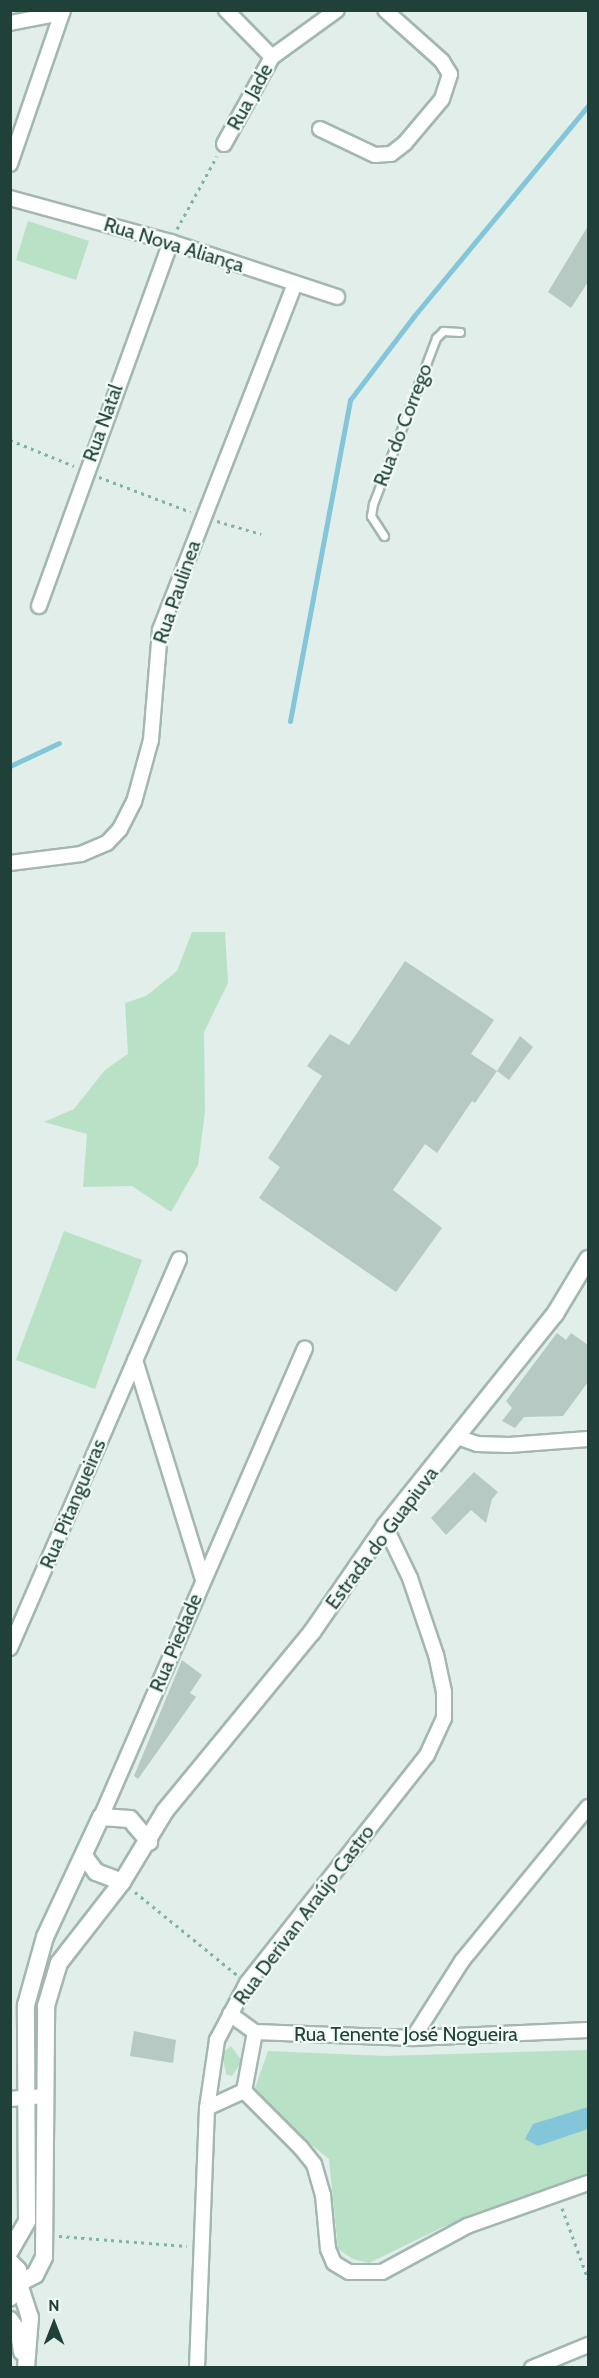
<!DOCTYPE html>
<html>
<head>
<meta charset="utf-8">
<style>
  body { margin:0 }
  #map { position:relative; width:599px; height:2378px; overflow:hidden; background:#e1eee9; font-family:Cabin,sans-serif }
  div>[style] { position:absolute }
  .green>* { inset:0; background:#b8e1c6 }
  .water>* { inset:0; background:#83c6d9 }
  .stream>* { height:5px; margin:-2.5px; padding:0 2.5px; transform-origin:2.5px; border-radius:2.5px; background:#83c6d9 }
  .building>* { inset:0; background:#b6c9c2 }
  .path>* { height:3px; margin-top:-1.5px; transform-origin:0; background:repeating-linear-gradient(90deg,#7eb5a7 0 3px,transparent 0 7.5px) }
  .roads { filter:drop-shadow(2px 0 #a3b7b1) drop-shadow(-2px 0 #a3b7b1) drop-shadow(0 2px #a3b7b1) drop-shadow(0 -2px #a3b7b1) }
  .service>* { height:7px; margin:-3.5px; padding:0 3.5px; transform-origin:3.5px; border-radius:3.5px; background:#fff }
  .minor>* { height:14px; margin:-7px; padding:0 7px; transform-origin:7px; border-radius:7px; background:#fff }
  .tertiary>* { height:16px; margin:-8px; padding:0 8px; transform-origin:8px; border-radius:8px; background:#fff }
  span { translate:-50% -50%; white-space:nowrap; text-align:center; line-height:1.15; -webkit-text-stroke:4.5px #f2faf6; paint-order:stroke }
  .street-label { font-size:20px; color:#1f413a }
  .frame { position:absolute; inset:0; border:12px solid #1f413a; pointer-events:none }
  .north { position:absolute; left:24px; top:2294px; width:60px; height:60px; -webkit-text-stroke:4px #f2faf6; paint-order:stroke; rotate:0deg; font-size:16px; font-weight:700; line-height:24px; text-align:center; color:#1f413a }
  .north::after { content:''; display:block; margin:auto; width:21px; height:27px; background:#1f413a; clip-path:polygon(50% 0,100% 100%,50% 72%,0 100%) }
</style>
</head>
<body>
<div id="map">
  <div class="green">
    <i style="clip-path:polygon(28px 221px,89px 241px,76px 280px,16px 260px)"></i>
    <i style="clip-path:polygon(192px 932px,225px 932px,228px 983px,204px 1032px,205px 1112px,198px 1165px,171px 1212px,132px 1186px,83px 1187px,87px 1134px,44px 1122px,74px 1109px,105px 1070px,128px 1054px,125px 1003px,146px 996px,177px 971px)"></i>
    <i style="clip-path:polygon(64px 1231px,142px 1260px,95px 1389px,16px 1360px)"></i>
    <i style="clip-path:polygon(231px 2046px,242px 2061px,232px 2076px,226px 2074px,222px 2053px)"></i>
    <i style="clip-path:polygon(588px 2050px,588px 2175px,443px 2227px,369px 2263px,353px 2259px,338px 2249px,329px 2159px,252px 2097px,268px 2051px,385px 2056px)"></i>
  </div>
  <div class="water">
    <i style="clip-path:polygon(588px 2107px,588px 2129px,538px 2146px,525px 2139px,533px 2124px)"></i>
  </div>
  <div class="stream">
    <i style="left:290px;top:721px;width:327px;rotate:-79.4deg"></i>
    <i style="left:350px;top:400px;width:106px;rotate:-52.7deg"></i>
    <i style="left:414px;top:316px;width:273px;rotate:-50.4deg"></i>
    <i style="left:10px;top:766px;width:54px;rotate:-25.1deg"></i>
  </div>
  <div class="building">
    <i style="clip-path:polygon(588px 226px,588px 282px,571px 308px,548px 292px)"></i>
    <i style="clip-path:polygon(405px 961px,494px 1020px,471px 1054px,497px 1071px,475px 1103px,472px 1101px,437px 1153px,425px 1144px,393px 1190px,442px 1228px,396px 1292px,259px 1198px,280px 1167px,268px 1158px,322px 1076px,307px 1066px,330px 1034px,349px 1045px)"></i>
    <i style="clip-path:polygon(520px 1036px,533px 1047px,509px 1080px,497px 1071px)"></i>
    <i style="clip-path:polygon(557px 1333px,566px 1340px,571px 1333px,588px 1345px,588px 1382px,563px 1416px,524px 1417px,515px 1428px,502px 1421px,512px 1408px,506px 1401px)"></i>
    <i style="clip-path:polygon(474px 1472px,498px 1492px,492px 1499px,486px 1523px,471px 1510px,446px 1535px,431px 1518px)"></i>
    <i style="clip-path:polygon(182px 1660px,202px 1675px,190px 1693px,196px 1697px,138px 1779px,134px 1776px)"></i>
    <i style="clip-path:polygon(134px 2031px,176px 2040px,173px 2063px,130px 2056px)"></i>
  </div>
  <div class="path">
    <i style="left:177px;top:229px;width:83px;rotate:-61.3deg"></i>
    <i style="left:10px;top:440px;width:69px;rotate:22.1deg"></i>
    <i style="left:99px;top:477px;width:98px;rotate:20.8deg"></i>
    <i style="left:217px;top:521px;width:46px;rotate:16.5deg"></i>
    <i style="left:135px;top:1892px;width:132px;rotate:39.1deg"></i>
    <i style="left:562px;top:2208px;width:76px;rotate:69.9deg"></i>
    <i style="left:59px;top:2236px;width:128px;rotate:4.5deg"></i>
  </div>
  <div class="roads">
    <div class="service">
      <i style="left:384px;top:536px;width:24px;rotate:-123deg"></i>
      <i style="left:371px;top:516px;width:12px;rotate:-81deg"></i>
      <i style="left:373px;top:504px;width:178px;rotate:-69.2deg"></i>
      <i style="left:436px;top:338px;width:10px;rotate:-45deg"></i>
      <i style="left:443px;top:331px;width:17px;rotate:3deg"></i>
    </div>
    <div class="minor">
      <i style="left:226px;top:10px;width:66px;rotate:45.6deg"></i>
      <i style="left:10px;top:23px;width:53px;rotate:-10.9deg"></i>
      <i style="left:320px;top:129px;width:61px;rotate:25.3deg"></i>
      <i style="left:375px;top:155px;width:16px;rotate:-4deg"></i>
      <i style="left:391px;top:154px;width:18px;rotate:-38deg"></i>
      <i style="left:405px;top:143px;width:57px;rotate:-49.9deg"></i>
      <i style="left:442px;top:99px;width:26px;rotate:-72deg"></i>
      <i style="left:450px;top:74px;width:15px;rotate:-122deg"></i>
      <i style="left:442px;top:61px;width:76px;rotate:-138.2deg"></i>
      <i style="left:224px;top:144px;width:99px;rotate:-61.1deg"></i>
      <i style="left:272px;top:57px;width:80px;rotate:-35.9deg"></i>
      <i style="left:10px;top:164px;width:163px;rotate:-71deg"></i>
      <i style="left:10px;top:198px;width:167px;rotate:15.3deg"></i>
      <i style="left:171px;top:242px;width:175px;rotate:18.3deg"></i>
      <i style="left:39px;top:606px;width:387px;rotate:-70.1deg"></i>
      <i style="left:10px;top:863px;width:72px;rotate:-7.2deg"></i>
      <i style="left:81px;top:854px;width:28px;rotate:-23deg"></i>
      <i style="left:107px;top:843px;width:19px;rotate:-47deg"></i>
      <i style="left:120px;top:829px;width:30px;rotate:-63deg"></i>
      <i style="left:134px;top:802px;width:64px;rotate:-74.7deg"></i>
      <i style="left:151px;top:740px;width:110px;rotate:-85.3deg"></i>
      <i style="left:160px;top:630px;width:371px;rotate:-68.7deg"></i>
      <i style="left:135px;top:1360px;width:230px;rotate:72.8deg"></i>
      <i style="left:460px;top:1438px;width:18px;rotate:19deg"></i>
      <i style="left:477px;top:1444px;width:32px;rotate:2deg"></i>
      <i style="left:509px;top:1445px;width:79px;rotate:-4.3deg"></i>
      <i style="left:10px;top:1648px;width:424px;rotate:-66.5deg"></i>
      <i style="left:101px;top:1817px;width:511px;rotate:-66.49deg"></i>
      <i style="left:230px;top:2014px;width:31px;rotate:36deg"></i>
      <i style="left:255px;top:2032px;width:158px;rotate:2.2deg"></i>
      <i style="left:413px;top:2038px;width:175px;rotate:-2.6deg"></i>
      <i style="left:413px;top:2038px;width:91px;rotate:-57.5deg"></i>
      <i style="left:462px;top:1961px;width:199px;rotate:-50.7deg"></i>
      <i style="left:244px;top:2091px;width:60px;rotate:-79.4deg"></i>
      <i style="left:10px;top:2099px;width:35px;rotate:-5deg"></i>
      <i style="left:207px;top:2108px;width:41px;rotate:-24.7deg"></i>
      <i style="left:244px;top:2091px;width:81px;rotate:45deg"></i>
      <i style="left:301px;top:2148px;width:21px;rotate:51deg"></i>
      <i style="left:314px;top:2164px;width:32px;rotate:74deg"></i>
      <i style="left:323px;top:2195px;width:54px;rotate:84.7deg"></i>
      <i style="left:328px;top:2249px;width:15px;rotate:67deg"></i>
      <i style="left:334px;top:2263px;width:17px;rotate:31deg"></i>
      <i style="left:349px;top:2272px;width:33px"></i>
      <i style="left:382px;top:2272px;width:97px;rotate:-28.4deg"></i>
      <i style="left:467px;top:2226px;width:128px;rotate:-19.6deg"></i>
      <i style="left:197px;top:2368px;width:260px;rotate:-87.8deg"></i>
      <i style="left:207px;top:2108px;width:69px;rotate:-81.6deg"></i>
      <i style="left:217px;top:2040px;width:64px;rotate:-62.2deg"></i>
      <i style="left:247px;top:1983px;width:290px;rotate:-51.7deg"></i>
      <i style="left:427px;top:1755px;width:41px;rotate:-65.3deg"></i>
      <i style="left:444px;top:1718px;width:26px;rotate:-90deg"></i>
      <i style="left:444px;top:1692px;width:38px;rotate:-102deg"></i>
      <i style="left:436px;top:1655px;width:81px;rotate:-108.7deg"></i>
      <i style="left:410px;top:1578px;width:58px;rotate:-115.7deg"></i>
      <i style="left:532px;top:2368px;width:61px;rotate:-22.3deg"></i>
    </div>
    <div class="tertiary">
      <i style="left:84px;top:1856px;width:20px;rotate:53deg"></i>
      <i style="left:96px;top:1872px;width:28px;rotate:21deg"></i>
      <i style="left:10px;top:2251px;width:34px;rotate:-60deg"></i>
      <i style="left:27px;top:2221px;width:216px;rotate:-90.3deg"></i>
      <i style="left:26px;top:2005px;width:71px;rotate:-74.4deg"></i>
      <i style="left:45px;top:1937px;width:132px;rotate:-65deg"></i>
      <i style="left:101px;top:1817px;width:29px;rotate:4deg"></i>
      <i style="left:130px;top:1819px;width:30px;rotate:50deg"></i>
      <i style="left:10px;top:2262px;width:11px;rotate:45deg"></i>
      <i style="left:18px;top:2270px;width:12px;rotate:76deg"></i>
      <i style="left:21px;top:2282px;width:19px;rotate:125deg"></i>
      <i style="left:21px;top:2282px;width:16px;rotate:-27deg"></i>
      <i style="left:35px;top:2275px;width:20px;rotate:-63deg"></i>
      <i style="left:44px;top:2257px;width:251px;rotate:-89.5deg"></i>
      <i style="left:46px;top:2006px;width:45px;rotate:-73.2deg"></i>
      <i style="left:59px;top:1963px;width:103px;rotate:-52.1deg"></i>
      <i style="left:122px;top:1882px;width:83px;rotate:-58.8deg"></i>
      <i style="left:165px;top:1811px;width:232px;rotate:-50.6deg"></i>
      <i style="left:312px;top:1632px;width:129px;rotate:-55.4deg"></i>
      <i style="left:385px;top:1526px;width:272px;rotate:-51.3deg"></i>
      <i style="left:555px;top:1314px;width:64px;rotate:-59deg"></i>
      <i style="left:20px;top:2287px;width:32px;rotate:72deg"></i>
      <i style="left:30px;top:2317px;width:51px;rotate:94.5deg"></i>
      <i style="left:10px;top:2320px;width:16px;rotate:55deg"></i>
      <i style="left:19px;top:2333px;width:19px;rotate:81deg"></i>
    </div>
  </div>
  <div class="street-label">
    <span style="left:250px;top:97px;rotate:-61deg">Rua Jade</span>
    <span style="left:174px;top:245px;rotate:17deg">Rua Nova Aliança</span>
    <span style="left:103px;top:423px;rotate:-70deg">Rua Natal</span>
    <span style="left:403px;top:425px;rotate:-69deg">Rua do Corrego</span>
    <span style="left:177px;top:592px;rotate:-71deg">Rua Paulinea</span>
    <span style="left:73px;top:1504px;rotate:-67deg">Rua Pitangueiras</span>
    <span style="left:382px;top:1538px;rotate:-53deg">Estrada do Guapiuva</span>
    <span style="left:176px;top:1643px;rotate:-67deg">Rua Piedade</span>
    <span style="left:304px;top:1915px;rotate:-53deg">Rua Derivan Araújo Castro</span>
    <span style="left:406px;top:2034px">Rua Tenente José Nogueira</span>
  </div>
  <div class="frame"></div>
  <div class="north">N</div>
</div>
</body>
</html>
